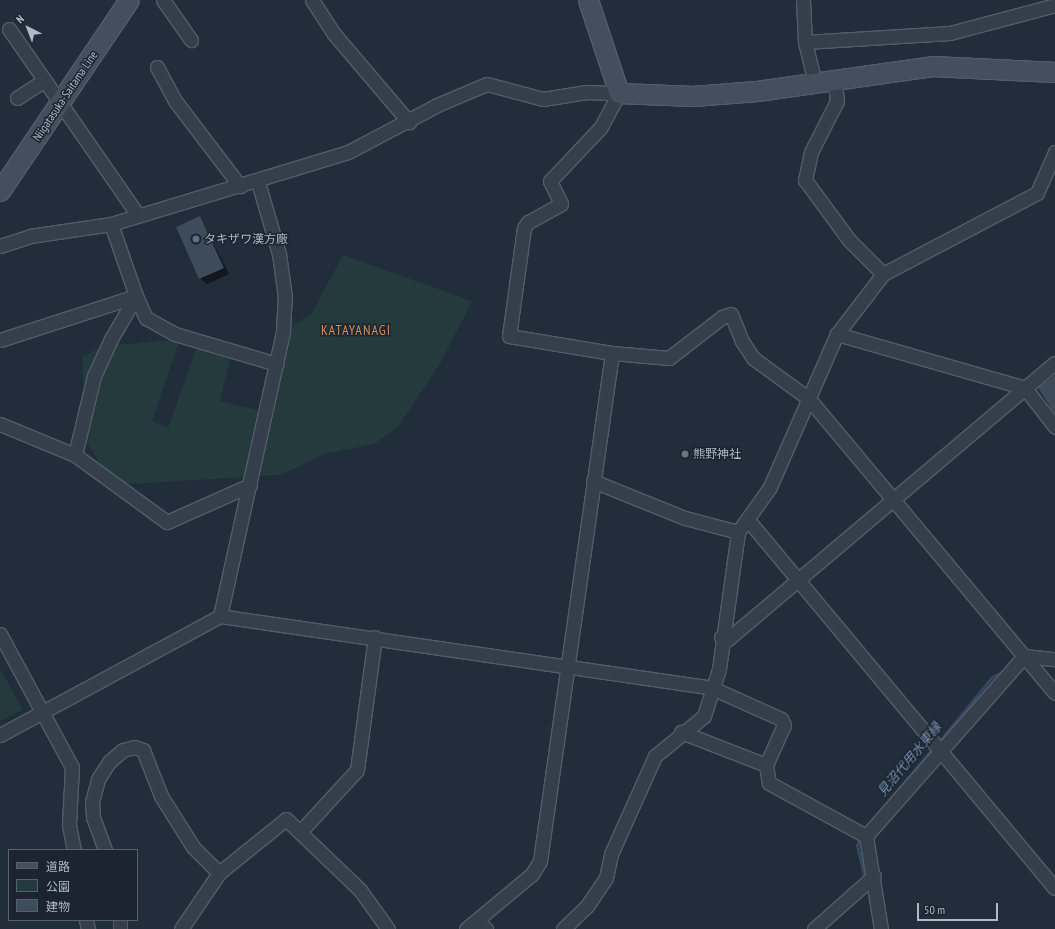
<!DOCTYPE html>
<html>
<head>
<meta charset="utf-8">
<style>
  body { margin:0 }
  #map { position:relative; width:1055px; height:929px; overflow:hidden; background:#222d3b; font-family:"PT Sans Narrow","Noto Sans JP",sans-serif }
  div>[style] { position:absolute }
  .green>* { inset:0; background:#243a3c }
  .shadow>* { inset:0; background:#0007 }
  .stream>* { height:3px; margin:-1.5px; padding:0 1.5px; transform-origin:1.5px; border-radius:1.5px; background:#354863 }
  .building>* { inset:0; background:#3d4b5b }
  .roads { filter:drop-shadow(1px 0 #535d69) drop-shadow(-1px 0 #535d69) drop-shadow(0 1px #535d69) drop-shadow(0 -1px #535d69) }
  .street>* { height:13px; margin:-6.5px; padding:0 6.5px; transform-origin:6.5px; border-radius:6.5px; background:#353f4b }
  .secondary>* { height:19px; margin:-9.5px; padding:0 9.5px; transform-origin:9.5px; border-radius:9.5px; background:#434e5f }
  .dots>* { width:11px; height:11px; translate:-50% -50%; box-sizing:border-box; border:2px solid #1b2430; border-radius:50% }
  span { translate:-50% -50%; white-space:nowrap; text-align:center; line-height:1.15; -webkit-text-stroke:3px #1b2430; paint-order:stroke }
  .street-label { font-size:12px; color:#b0bac7 }
  .poi-label { font-size:12px; color:#b0bac7 }
  .left { translate:0 -50%; text-align:left }
  .water-label { font-size:13px; color:#7790b0; font-style:italic }
  .quarter-label { font-size:14px; color:#d68f5c; letter-spacing:1px }
  .legend { position:absolute; left:8px; top:849px; width:130px; height:72px; box-sizing:border-box; background:#1b2430; border:1px solid #57606c; margin:0; padding:5px 7px; list-style:none; font-size:12px; color:#b0bac7 }
  .legend li { display:flex; align-items:center; gap:8px; height:20px }
  .legend b { width:20px; border:1px solid #57606c }
  .north { position:absolute; left:8px; top:8px; width:40px; height:40px; -webkit-text-stroke:3px #1b2430; paint-order:stroke; rotate:318deg; font-size:11px; font-weight:700; line-height:16px; text-align:center; color:#b0bac7 }
  .north::after { content:''; display:block; margin:auto; width:14px; height:18px; background:#b0bac7; clip-path:polygon(50% 0,100% 100%,50% 72%,0 100%) }
  .scale { position:absolute; left:917px; top:903px; width:81px; height:18px; box-sizing:border-box; border:2px solid #b0bac7; border-top:0; padding-left:5px; font-size:12px; line-height:14px; white-space:nowrap; color:#b0bac7; -webkit-text-stroke:3px #1b2430; paint-order:stroke }
</style>
</head>
<body>
<div id="map">
  <div class="green">
    <i style="clip-path:polygon(343px 255px,472px 301px,440px 364px,398px 427px,374px 444px,325px 454px,280px 475px,112px 485px,86px 441px,82px 357px,105px 346px,180px 339px,152px 421px,168px 428px,198px 344px,231px 354px,220px 401px,269px 413px,284px 332px,312px 313px)"></i>
    <i style="clip-path:polygon(0 669px,23px 710px,0 721px)"></i>
  </div>
  <div class="shadow">
    <i style="clip-path:polygon(200px 217px,229px 274px,207px 284px,200px 278px)"></i>
  </div>
  <div class="stream">
    <i style="left:938px;top:743px;width:85px;rotate:-50.7deg"></i>
    <i style="left:992px;top:677px;width:13px;rotate:-27deg"></i>
    <i style="left:890px;top:799px;width:68px;rotate:-49.8deg"></i>
    <i style="left:862px;top:837px;width:9px;rotate:122deg"></i>
    <i style="left:857px;top:845px;width:36px;rotate:77deg"></i>
  </div>
  <div class="building">
    <i style="clip-path:polygon(200px 216px,224px 268px,199px 279px,176px 227px)"></i>
    <i style="clip-path:polygon(1055px 375px,1055px 414px,1038px 388px)"></i>
  </div>
  <div class="roads">
    <div class="street">
      <i style="left:163px;top:0;width:49px;rotate:55deg"></i>
      <i style="left:312px;top:0;width:40px;rotate:57.1deg"></i>
      <i style="left:334px;top:34px;width:116px;rotate:49.6deg"></i>
      <i style="left:803px;top:0;width:42px;rotate:87.3deg"></i>
      <i style="left:805px;top:42px;width:42px;rotate:76.3deg"></i>
      <i style="left:9px;top:29px;width:226px;rotate:55.3deg"></i>
      <i style="left:805px;top:42px;width:145px;rotate:-3.6deg"></i>
      <i style="left:950px;top:33px;width:109px;rotate:-14.9deg"></i>
      <i style="left:157px;top:67px;width:40px;rotate:62deg"></i>
      <i style="left:176px;top:102px;width:106px;rotate:52.7deg"></i>
      <i style="left:835px;top:80px;width:21px;rotate:85deg"></i>
      <i style="left:837px;top:101px;width:57px;rotate:117deg"></i>
      <i style="left:811px;top:152px;width:29px;rotate:102deg"></i>
      <i style="left:805px;top:180px;width:74px;rotate:53.7deg"></i>
      <i style="left:849px;top:240px;width:48px;rotate:45deg"></i>
      <i style="left:17px;top:98px;width:33px;rotate:-33deg"></i>
      <i style="left:0;top:246px;width:32px;rotate:-18deg"></i>
      <i style="left:30px;top:236px;width:82px;rotate:-8.4deg"></i>
      <i style="left:111px;top:224px;width:248px;rotate:-16.9deg"></i>
      <i style="left:348px;top:152px;width:101px;rotate:-27.8deg"></i>
      <i style="left:437px;top:105px;width:54px;rotate:-22.8deg"></i>
      <i style="left:487px;top:84px;width:58px;rotate:15deg"></i>
      <i style="left:543px;top:99px;width:44px;rotate:-9.2deg"></i>
      <i style="left:586px;top:92px;width:33px;rotate:2deg"></i>
      <i style="left:619px;top:93px;width:40px;rotate:118deg"></i>
      <i style="left:600px;top:128px;width:73px;rotate:133.3deg"></i>
      <i style="left:550px;top:181px;width:25px;rotate:64deg"></i>
      <i style="left:561px;top:204px;width:38px;rotate:151deg"></i>
      <i style="left:528px;top:222px;width:7px;rotate:124deg"></i>
      <i style="left:524px;top:228px;width:109px;rotate:97.9deg"></i>
      <i style="left:509px;top:336px;width:104px;rotate:9.4deg"></i>
      <i style="left:612px;top:353px;width:57px;rotate:5deg"></i>
      <i style="left:669px;top:358px;width:67px;rotate:-37.7deg"></i>
      <i style="left:722px;top:317px;width:9px;rotate:-18deg"></i>
      <i style="left:731px;top:314px;width:29px;rotate:68deg"></i>
      <i style="left:742px;top:341px;width:20px;rotate:57deg"></i>
      <i style="left:753px;top:358px;width:69px;rotate:36.2deg"></i>
      <i style="left:809px;top:399px;width:383px;rotate:50.1deg"></i>
      <i style="left:837px;top:334px;width:196px;rotate:16deg"></i>
      <i style="left:1025px;top:388px;width:49px;rotate:52.4deg"></i>
      <i style="left:0;top:340px;width:143px;rotate:-17.9deg"></i>
      <i style="left:136px;top:296px;width:24px;rotate:66deg"></i>
      <i style="left:146px;top:318px;width:33px;rotate:29deg"></i>
      <i style="left:175px;top:334px;width:106px;rotate:16.4deg"></i>
      <i style="left:0;top:424px;width:81px;rotate:22.5deg"></i>
      <i style="left:75px;top:455px;width:114px;rotate:36.1deg"></i>
      <i style="left:167px;top:522px;width:91px;rotate:-24deg"></i>
      <i style="left:75px;top:455px;width:81px;rotate:-76.5deg"></i>
      <i style="left:94px;top:376px;width:41px;rotate:-65.3deg"></i>
      <i style="left:111px;top:339px;width:50px;rotate:-59.8deg"></i>
      <i style="left:136px;top:296px;width:76px;rotate:-109.1deg"></i>
      <i style="left:593px;top:481px;width:99px;rotate:21.9deg"></i>
      <i style="left:685px;top:518px;width:55px;rotate:14.8deg"></i>
      <i style="left:748px;top:520px;width:479px;rotate:50.2deg"></i>
      <i style="left:220px;top:616px;width:292px;rotate:-77.5deg"></i>
      <i style="left:283px;top:331px;width:34px;rotate:-87deg"></i>
      <i style="left:285px;top:297px;width:43px;rotate:-97.9deg"></i>
      <i style="left:279px;top:254px;width:75px;rotate:-106.3deg"></i>
      <i style="left:0;top:634px;width:151px;rotate:61.6deg"></i>
      <i style="left:72px;top:767px;width:58px;rotate:93deg"></i>
      <i style="left:69px;top:825px;width:25px;rotate:79deg"></i>
      <i style="left:721px;top:637px;width:7px;rotate:16deg"></i>
      <i style="left:728px;top:639px;width:428px;rotate:-40.2deg"></i>
      <i style="left:681px;top:732px;width:91px;rotate:21.2deg"></i>
      <i style="left:0;top:735px;width:250px;rotate:-28.4deg"></i>
      <i style="left:220px;top:616px;width:497px;rotate:8.3deg"></i>
      <i style="left:712px;top:688px;width:76px;rotate:24.2deg"></i>
      <i style="left:781px;top:719px;width:7px;rotate:63deg"></i>
      <i style="left:784px;top:725px;width:44px;rotate:114.2deg"></i>
      <i style="left:766px;top:765px;width:18px;rotate:81deg"></i>
      <i style="left:769px;top:783px;width:111px;rotate:28.7deg"></i>
      <i style="left:300px;top:832px;width:84px;rotate:-47.4deg"></i>
      <i style="left:357px;top:770px;width:134px;rotate:-82.3deg"></i>
      <i style="left:105px;top:850px;width:35px;rotate:-110deg"></i>
      <i style="left:93px;top:817px;width:15px;rotate:-94deg"></i>
      <i style="left:92px;top:802px;width:24px;rotate:-75deg"></i>
      <i style="left:98px;top:779px;width:20px;rotate:-57deg"></i>
      <i style="left:109px;top:762px;width:18px;rotate:-41deg"></i>
      <i style="left:123px;top:750px;width:12px;rotate:-14deg"></i>
      <i style="left:135px;top:747px;width:9px;rotate:21deg"></i>
      <i style="left:143px;top:750px;width:49px;rotate:68.6deg"></i>
      <i style="left:161px;top:796px;width:60px;rotate:57.9deg"></i>
      <i style="left:193px;top:847px;width:37px;rotate:45deg"></i>
      <i style="left:86px;top:920px;width:9px;rotate:77deg"></i>
      <i style="left:477px;top:920px;width:13px;rotate:45deg"></i>
      <i style="left:120px;top:929px;width:9px;rotate:-90deg"></i>
      <i style="left:181px;top:929px;width:68px;rotate:-55.8deg"></i>
      <i style="left:219px;top:873px;width:86px;rotate:-38.9deg"></i>
      <i style="left:286px;top:819px;width:103px;rotate:43.8deg"></i>
      <i style="left:360px;top:890px;width:48px;rotate:54.3deg"></i>
      <i style="left:466px;top:929px;width:86px;rotate:-39.8deg"></i>
      <i style="left:532px;top:874px;width:15px;rotate:-58deg"></i>
      <i style="left:540px;top:861px;width:513px;rotate:-81.93deg"></i>
      <i style="left:563px;top:929px;width:33px;rotate:-44deg"></i>
      <i style="left:587px;top:906px;width:34px;rotate:-56deg"></i>
      <i style="left:606px;top:878px;width:25px;rotate:-78deg"></i>
      <i style="left:611px;top:854px;width:107px;rotate:-65.8deg"></i>
      <i style="left:655px;top:756px;width:63px;rotate:-39.2deg"></i>
      <i style="left:704px;top:716px;width:49px;rotate:-72.3deg"></i>
      <i style="left:719px;top:669px;width:138px;rotate:-82.1deg"></i>
      <i style="left:738px;top:532px;width:55px;rotate:-54.6deg"></i>
      <i style="left:770px;top:487px;width:167px;rotate:-66.4deg"></i>
      <i style="left:837px;top:334px;width:76px;rotate:-52.5deg"></i>
      <i style="left:883px;top:274px;width:174px;rotate:-27.7deg"></i>
      <i style="left:1037px;top:193px;width:45px;rotate:-66.3deg"></i>
      <i style="left:814px;top:929px;width:80px;rotate:-41.5deg"></i>
      <i style="left:881px;top:929px;width:94px;rotate:-99.2deg"></i>
      <i style="left:866px;top:836px;width:240px;rotate:-48.7deg"></i>
      <i style="left:1024px;top:656px;width:31px;rotate:6deg"></i>
    </div>
    <div class="secondary">
      <i style="left:588px;top:0;width:98px;rotate:71.6deg"></i>
      <i style="left:619px;top:93px;width:74px;rotate:2.3deg"></i>
      <i style="left:693px;top:96px;width:64px;rotate:-4.5deg"></i>
      <i style="left:757px;top:91px;width:177px;rotate:-8.1deg"></i>
      <i style="left:932px;top:66px;width:123px;rotate:2.8deg"></i>
      <i style="left:0;top:191px;width:230px;rotate:-56deg"></i>
    </div>
  </div>
  <div class="dots">
    <i style="left:196px;top:239px;background:#5c6f8a"></i>
    <i style="left:685px;top:454px;background:#6b7280"></i>
  </div>
  <div class="street-label">
    <span style="left:65px;top:96px;rotate:-56deg">Niigatasuka-Saitama Line</span>
  </div>
  <div class="poi-label">
    <span class="left" style="left:204px;top:239px">タキザワ漢方廠</span>
    <span class="left" style="left:693px;top:454px">熊野神社</span>
  </div>
  <div class="water-label">
    <span style="left:910px;top:760px;rotate:-50deg">見沼代用水東縁</span>
  </div>
  <div class="quarter-label">
    <span style="left:356px;top:330px">KATAYANAGI</span>
  </div>
  <ul class="legend">
  <li><b style="height:5px;background:#434e5f"></b>道路</li>
  <li><b style="height:11px;background:#243a3c"></b>公園</li>
  <li><b style="height:11px;background:#3d4b5b"></b>建物</li>
  </ul>
  <div class="north">N</div>
  <div class="scale">50 m</div>
</div>
</body>
</html>
